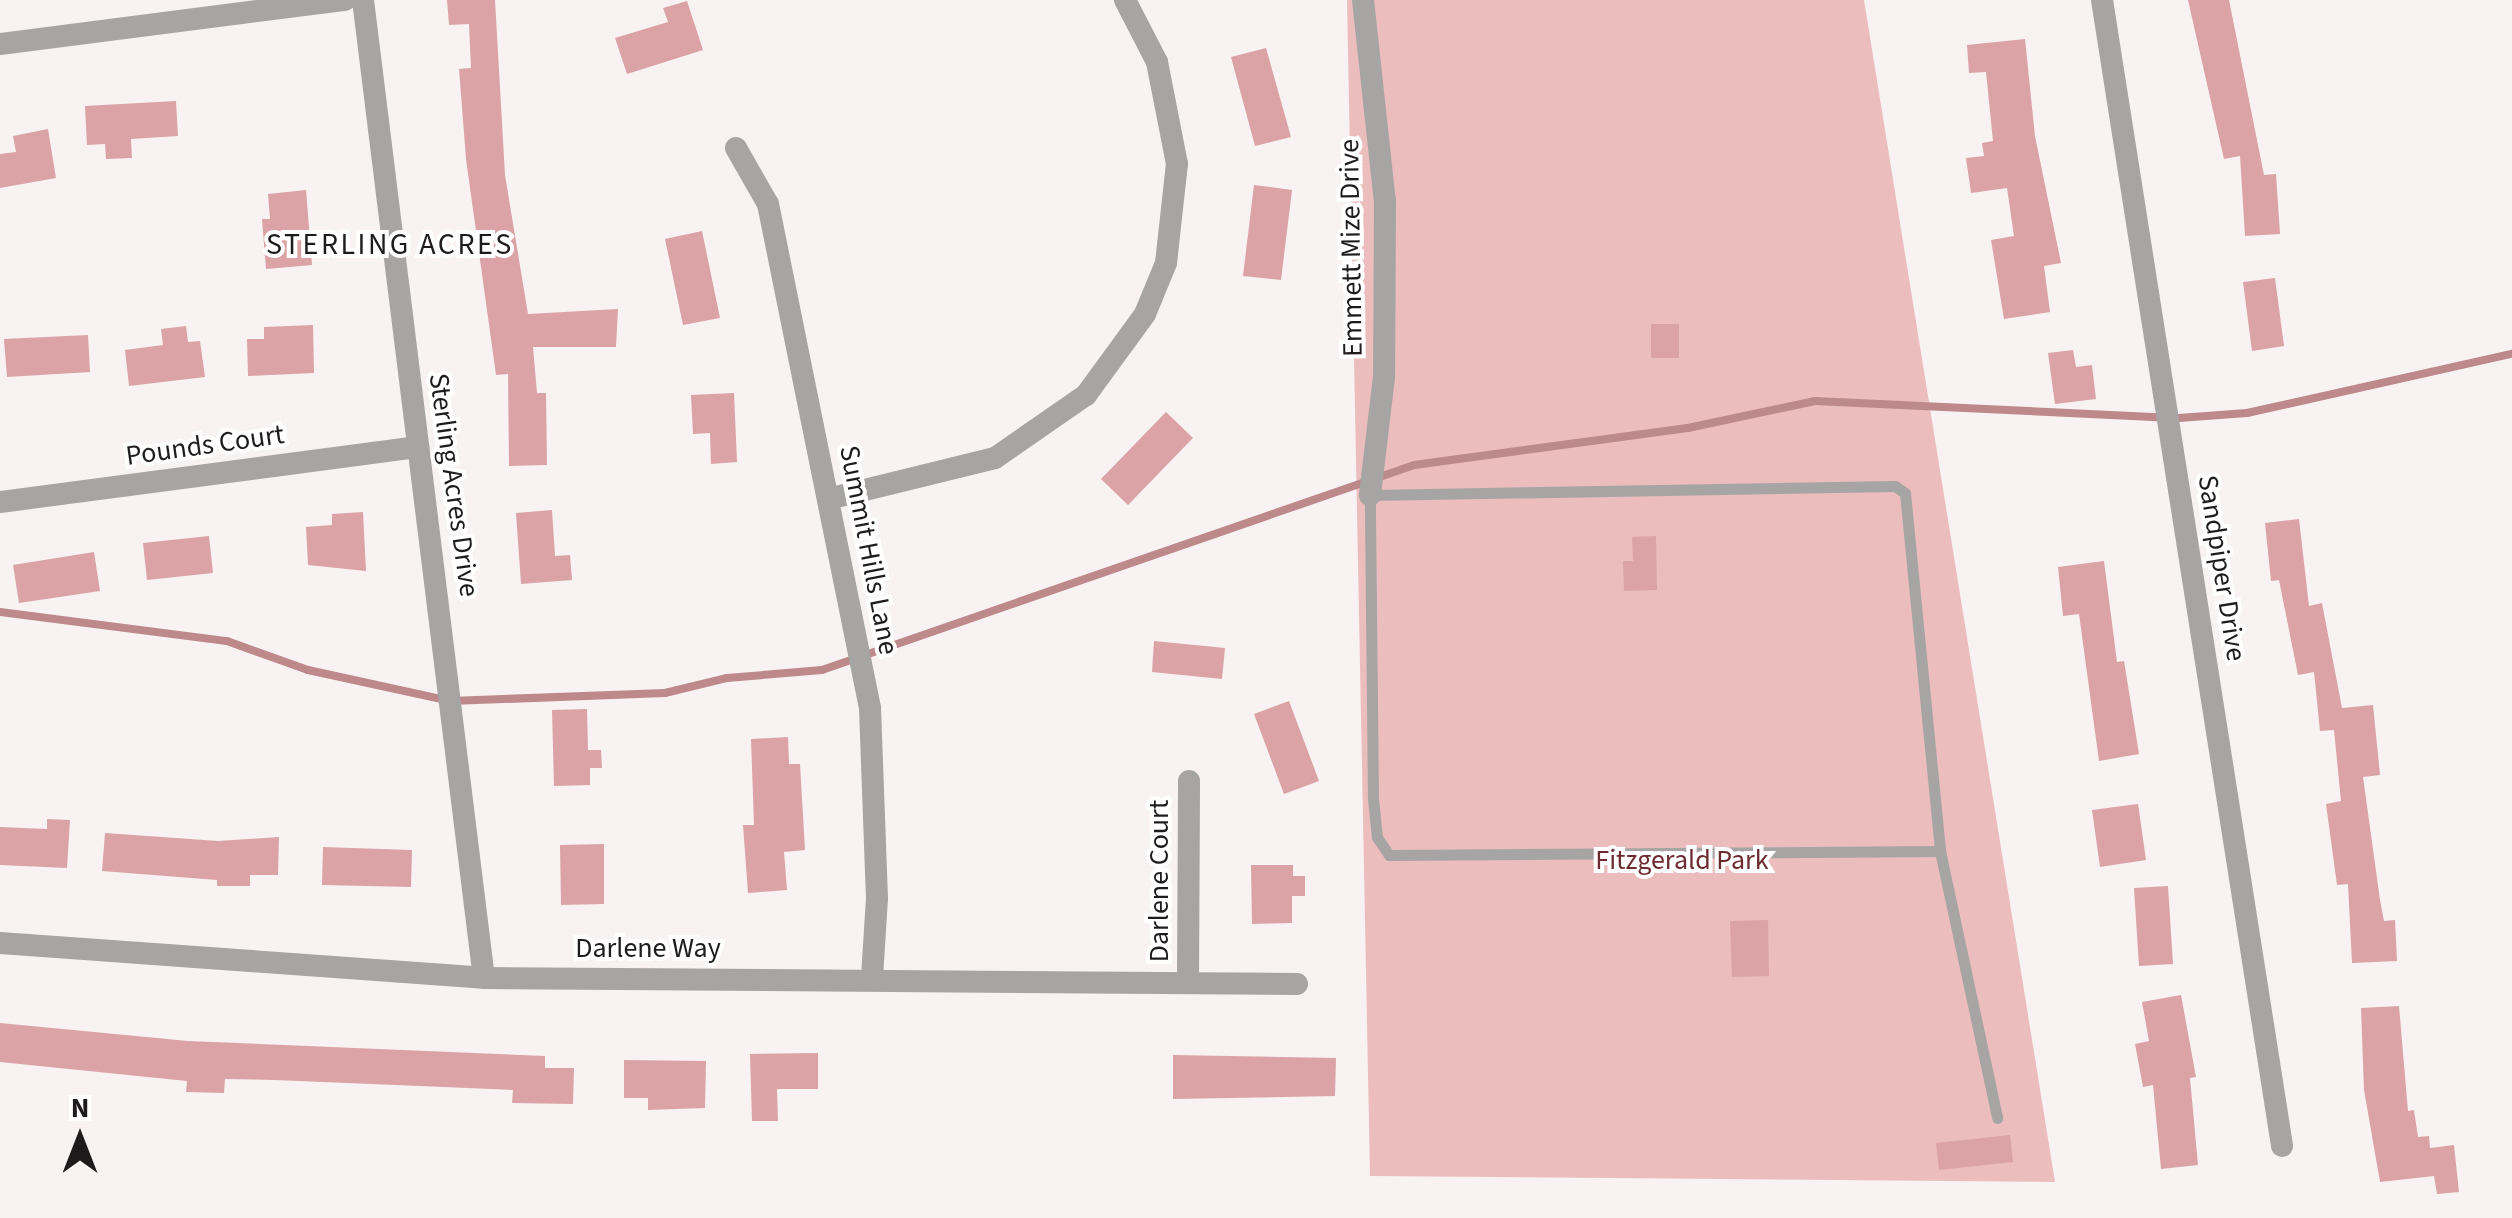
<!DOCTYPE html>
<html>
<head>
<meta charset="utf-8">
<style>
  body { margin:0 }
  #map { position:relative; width:2512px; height:1218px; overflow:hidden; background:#f8f2f2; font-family:"Source Sans 3",sans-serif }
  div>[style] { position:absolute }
  .green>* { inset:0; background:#ebbdbd }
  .stream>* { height:8px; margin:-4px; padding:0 4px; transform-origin:4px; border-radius:4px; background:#be898a }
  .building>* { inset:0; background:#dba3a5 }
  .lane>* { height:11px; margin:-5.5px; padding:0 5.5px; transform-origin:5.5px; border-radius:5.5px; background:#a7a4a4 }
  .street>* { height:22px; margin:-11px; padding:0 11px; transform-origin:11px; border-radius:11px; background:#a7a4a4 }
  span { translate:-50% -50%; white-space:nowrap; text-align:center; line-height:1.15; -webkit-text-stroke:8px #fff; paint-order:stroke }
  .street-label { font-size:28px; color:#1d1b1b }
  .park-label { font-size:28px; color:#6d2a30 }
  .neighbourhood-label { font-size:30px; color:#1d1b1b; letter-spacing:2.5px }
  .north { position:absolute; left:30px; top:1088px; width:100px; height:100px; -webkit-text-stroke:8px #fff; paint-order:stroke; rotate:0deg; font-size:28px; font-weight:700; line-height:40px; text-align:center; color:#1d1b1b }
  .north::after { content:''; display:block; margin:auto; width:35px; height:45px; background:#1d1b1b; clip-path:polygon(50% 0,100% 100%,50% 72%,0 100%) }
</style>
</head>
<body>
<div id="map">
  <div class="green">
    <i style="clip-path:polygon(1347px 0,1864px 0,2055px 1182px,1370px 1176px)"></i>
  </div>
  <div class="stream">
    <i style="left:0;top:612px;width:229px;rotate:7.3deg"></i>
    <i style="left:227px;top:641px;width:86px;rotate:19.7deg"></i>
    <i style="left:308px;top:670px;width:145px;rotate:12.3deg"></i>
    <i style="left:450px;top:701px;width:215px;rotate:-2.1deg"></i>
    <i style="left:665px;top:693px;width:64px;rotate:-13.6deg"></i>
    <i style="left:727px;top:678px;width:95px;rotate:-4.8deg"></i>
    <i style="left:822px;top:670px;width:626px;rotate:-19.1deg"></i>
    <i style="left:1414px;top:465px;width:276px;rotate:-7.7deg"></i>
    <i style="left:1688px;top:428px;width:130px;rotate:-12deg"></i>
    <i style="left:1815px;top:401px;width:364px;rotate:2.7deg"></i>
    <i style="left:2179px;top:418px;width:68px;rotate:-4.2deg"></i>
    <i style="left:2247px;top:413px;width:271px;rotate:-12.6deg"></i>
  </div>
  <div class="building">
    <i style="clip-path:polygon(447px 0,495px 0,505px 175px,528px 314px,618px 309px,616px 347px,533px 347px,537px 393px,546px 393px,547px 465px,509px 466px,508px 374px,496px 375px,466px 159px,459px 69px,471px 68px,469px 24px,449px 25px)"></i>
    <i style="clip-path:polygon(2188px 0,2229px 0,2264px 175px,2276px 174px,2280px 234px,2245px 236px,2240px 156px,2224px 159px)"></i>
    <i style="clip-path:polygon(687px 1px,703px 50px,627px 74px,615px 38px,668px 22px,663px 8px)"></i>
    <i style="clip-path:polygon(2025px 39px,2035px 136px,2061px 263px,2044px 266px,2050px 312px,2004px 319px,1991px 240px,2014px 236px,2007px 188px,1971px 193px,1966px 158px,1984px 156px,1982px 143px,1993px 141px,1986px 72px,1969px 73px,1967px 45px)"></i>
    <i style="clip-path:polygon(1266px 48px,1291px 137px,1255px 146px,1231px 57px)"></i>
    <i style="clip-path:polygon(176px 101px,178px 136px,131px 139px,132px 158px,106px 159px,105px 144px,87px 145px,85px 106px)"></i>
    <i style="clip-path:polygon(48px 129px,56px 178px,0 188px,0 154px,16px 152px,13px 136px)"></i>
    <i style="clip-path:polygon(1254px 185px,1292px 190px,1281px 280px,1243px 276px)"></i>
    <i style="clip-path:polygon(306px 190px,312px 265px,266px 269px,262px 219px,270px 219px,268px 194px)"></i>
    <i style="clip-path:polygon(702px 231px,720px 318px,683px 325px,665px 239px)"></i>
    <i style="clip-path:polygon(2275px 278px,2284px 346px,2252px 351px,2243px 282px)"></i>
    <i style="clip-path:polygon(1651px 324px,1679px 324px,1679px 358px,1651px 358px)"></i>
    <i style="clip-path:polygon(313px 325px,314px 373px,248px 376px,247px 339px,264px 339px,264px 327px)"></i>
    <i style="clip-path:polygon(186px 326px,188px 342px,200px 341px,205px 377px,129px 386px,125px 350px,163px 345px,161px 329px)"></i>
    <i style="clip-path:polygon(88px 335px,90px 372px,7px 377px,4px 339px)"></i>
    <i style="clip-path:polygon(2073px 350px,2076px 367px,2092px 365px,2096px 399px,2055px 404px,2048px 353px)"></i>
    <i style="clip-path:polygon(734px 393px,737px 462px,711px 464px,710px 433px,693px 434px,691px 395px)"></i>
    <i style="clip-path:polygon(1166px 412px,1193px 438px,1128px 505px,1101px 479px)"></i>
    <i style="clip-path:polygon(552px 510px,555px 556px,570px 555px,572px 580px,521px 584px,516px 513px)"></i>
    <i style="clip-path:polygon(363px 512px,366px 571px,308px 565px,306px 527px,332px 525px,332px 514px)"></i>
    <i style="clip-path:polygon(2299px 519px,2309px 606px,2322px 603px,2342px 708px,2373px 705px,2380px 775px,2363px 777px,2380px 900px,2384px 921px,2395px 920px,2397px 961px,2352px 963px,2348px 884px,2337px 885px,2326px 804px,2341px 801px,2334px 730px,2320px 731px,2314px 672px,2298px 675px,2279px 580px,2271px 581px,2265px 523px)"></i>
    <i style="clip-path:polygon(209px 536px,213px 573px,147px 580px,143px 543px)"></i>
    <i style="clip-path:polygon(1656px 536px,1657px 590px,1624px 591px,1623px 561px,1633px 561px,1632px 537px)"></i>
    <i style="clip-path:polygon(94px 552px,100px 591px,19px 603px,13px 565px)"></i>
    <i style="clip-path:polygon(2104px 561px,2117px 662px,2124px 661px,2139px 754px,2099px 761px,2079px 614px,2063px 616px,2058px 567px)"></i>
    <i style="clip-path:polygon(1154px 641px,1225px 648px,1222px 679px,1152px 672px)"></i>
    <i style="clip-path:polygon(1289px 701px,1319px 781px,1284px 794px,1254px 714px)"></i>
    <i style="clip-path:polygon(587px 709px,588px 750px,601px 750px,602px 768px,590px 768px,590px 785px,554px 786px,552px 710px)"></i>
    <i style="clip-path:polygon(788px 737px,789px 764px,800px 764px,805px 850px,784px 852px,787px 890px,748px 893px,743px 825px,754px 825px,751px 739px)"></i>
    <i style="clip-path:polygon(2138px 804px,2146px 860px,2100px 867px,2092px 810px)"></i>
    <i style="clip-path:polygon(47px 819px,70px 820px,67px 868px,0 865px,0 827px,47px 829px)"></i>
    <i style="clip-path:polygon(105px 833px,218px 841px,279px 837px,278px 875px,250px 875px,250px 886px,217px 886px,217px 880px,102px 871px)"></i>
    <i style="clip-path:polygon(604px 844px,604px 904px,561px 905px,560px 845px)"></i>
    <i style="clip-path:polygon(323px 847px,412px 850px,411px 887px,322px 885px)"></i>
    <i style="clip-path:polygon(1251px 865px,1293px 865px,1293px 876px,1305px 876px,1305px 896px,1292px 896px,1292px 923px,1252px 924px)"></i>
    <i style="clip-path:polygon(2168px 886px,2173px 964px,2139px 966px,2134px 888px)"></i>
    <i style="clip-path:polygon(1768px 920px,1769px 976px,1732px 977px,1730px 921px)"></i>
    <i style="clip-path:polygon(2181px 995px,2196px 1077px,2190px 1078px,2198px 1165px,2161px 1169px,2153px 1085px,2143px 1087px,2135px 1044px,2149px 1041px,2142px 1002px)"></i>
    <i style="clip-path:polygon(2399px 1006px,2408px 1111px,2414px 1110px,2418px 1137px,2429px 1136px,2430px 1148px,2454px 1145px,2459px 1192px,2437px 1194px,2434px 1176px,2380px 1182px,2364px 1090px,2361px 1008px)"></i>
    <i style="clip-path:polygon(0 1023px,188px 1041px,545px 1056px,545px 1068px,574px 1068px,573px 1104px,512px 1103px,513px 1090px,275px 1080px,225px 1079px,224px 1093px,186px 1092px,187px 1081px,0 1062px)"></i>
    <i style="clip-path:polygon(818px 1053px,818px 1089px,777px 1089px,778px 1121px,752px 1121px,750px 1054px)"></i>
    <i style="clip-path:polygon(1173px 1055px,1336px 1058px,1335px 1096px,1173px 1099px)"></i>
    <i style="clip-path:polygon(624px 1060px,706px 1061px,705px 1108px,648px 1110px,648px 1098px,624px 1098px)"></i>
    <i style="clip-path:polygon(2010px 1135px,2013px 1162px,1939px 1170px,1936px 1143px)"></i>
  </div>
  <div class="lane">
    <i style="left:1940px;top:851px;width:551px;rotate:179.58deg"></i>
    <i style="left:1389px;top:855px;width:22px;rotate:-124deg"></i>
    <i style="left:1377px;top:837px;width:38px;rotate:-96deg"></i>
    <i style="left:1373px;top:799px;width:304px;rotate:-90.6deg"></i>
    <i style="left:1370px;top:495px;width:525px;rotate:-0.98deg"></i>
    <i style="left:1895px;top:486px;width:12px;rotate:35deg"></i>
    <i style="left:1905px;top:493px;width:360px;rotate:84.4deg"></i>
    <i style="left:1940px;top:851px;width:273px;rotate:77.9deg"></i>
  </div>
  <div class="street">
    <i style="left:363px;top:0;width:985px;rotate:82.95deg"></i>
    <i style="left:1363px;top:0;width:202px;rotate:83.8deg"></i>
    <i style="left:1385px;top:201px;width:176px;rotate:90.3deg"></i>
    <i style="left:1384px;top:377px;width:119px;rotate:96.8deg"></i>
    <i style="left:2102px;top:0;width:1160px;rotate:81.07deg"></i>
    <i style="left:0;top:44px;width:348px;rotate:-7.3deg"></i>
    <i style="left:736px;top:148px;width:64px;rotate:60.3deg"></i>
    <i style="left:768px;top:204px;width:514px;rotate:78.56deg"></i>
    <i style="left:870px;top:708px;width:190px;rotate:87.9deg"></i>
    <i style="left:877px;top:898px;width:79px;rotate:93.6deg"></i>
    <i style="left:828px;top:499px;width:172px;rotate:-13.8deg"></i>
    <i style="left:995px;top:458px;width:111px;rotate:-34.7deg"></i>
    <i style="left:1086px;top:395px;width:100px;rotate:-53.9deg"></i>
    <i style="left:1145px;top:314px;width:55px;rotate:-67.6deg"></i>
    <i style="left:1166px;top:263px;width:100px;rotate:-83.7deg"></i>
    <i style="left:1177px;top:164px;width:104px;rotate:-101.1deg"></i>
    <i style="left:1157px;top:62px;width:70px;rotate:-117.3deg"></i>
    <i style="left:0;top:502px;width:422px;rotate:-7.5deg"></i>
    <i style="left:0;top:943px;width:485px;rotate:4.1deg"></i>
    <i style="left:484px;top:978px;width:813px;rotate:0.42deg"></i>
    <i style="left:1188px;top:981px;width:200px;rotate:-89.7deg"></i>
  </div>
  <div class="street-label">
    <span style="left:1351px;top:248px;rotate:-91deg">Emmett Mize Drive</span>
    <span style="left:205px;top:445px;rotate:-8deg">Pounds Court</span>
    <span style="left:454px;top:485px;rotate:82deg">Sterling Acres Drive</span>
    <span style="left:869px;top:550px;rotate:79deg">Summit Hills Lane</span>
    <span style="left:2222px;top:568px;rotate:81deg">Sandpiper Drive</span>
    <span style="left:1159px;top:881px;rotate:-90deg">Darlene Court</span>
    <span style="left:648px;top:948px">Darlene Way</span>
  </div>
  <div class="park-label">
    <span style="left:1682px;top:860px">Fitzgerald Park</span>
  </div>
  <div class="neighbourhood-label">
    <span style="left:390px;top:245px">STERLING ACRES</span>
  </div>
  <div class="north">N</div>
</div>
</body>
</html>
